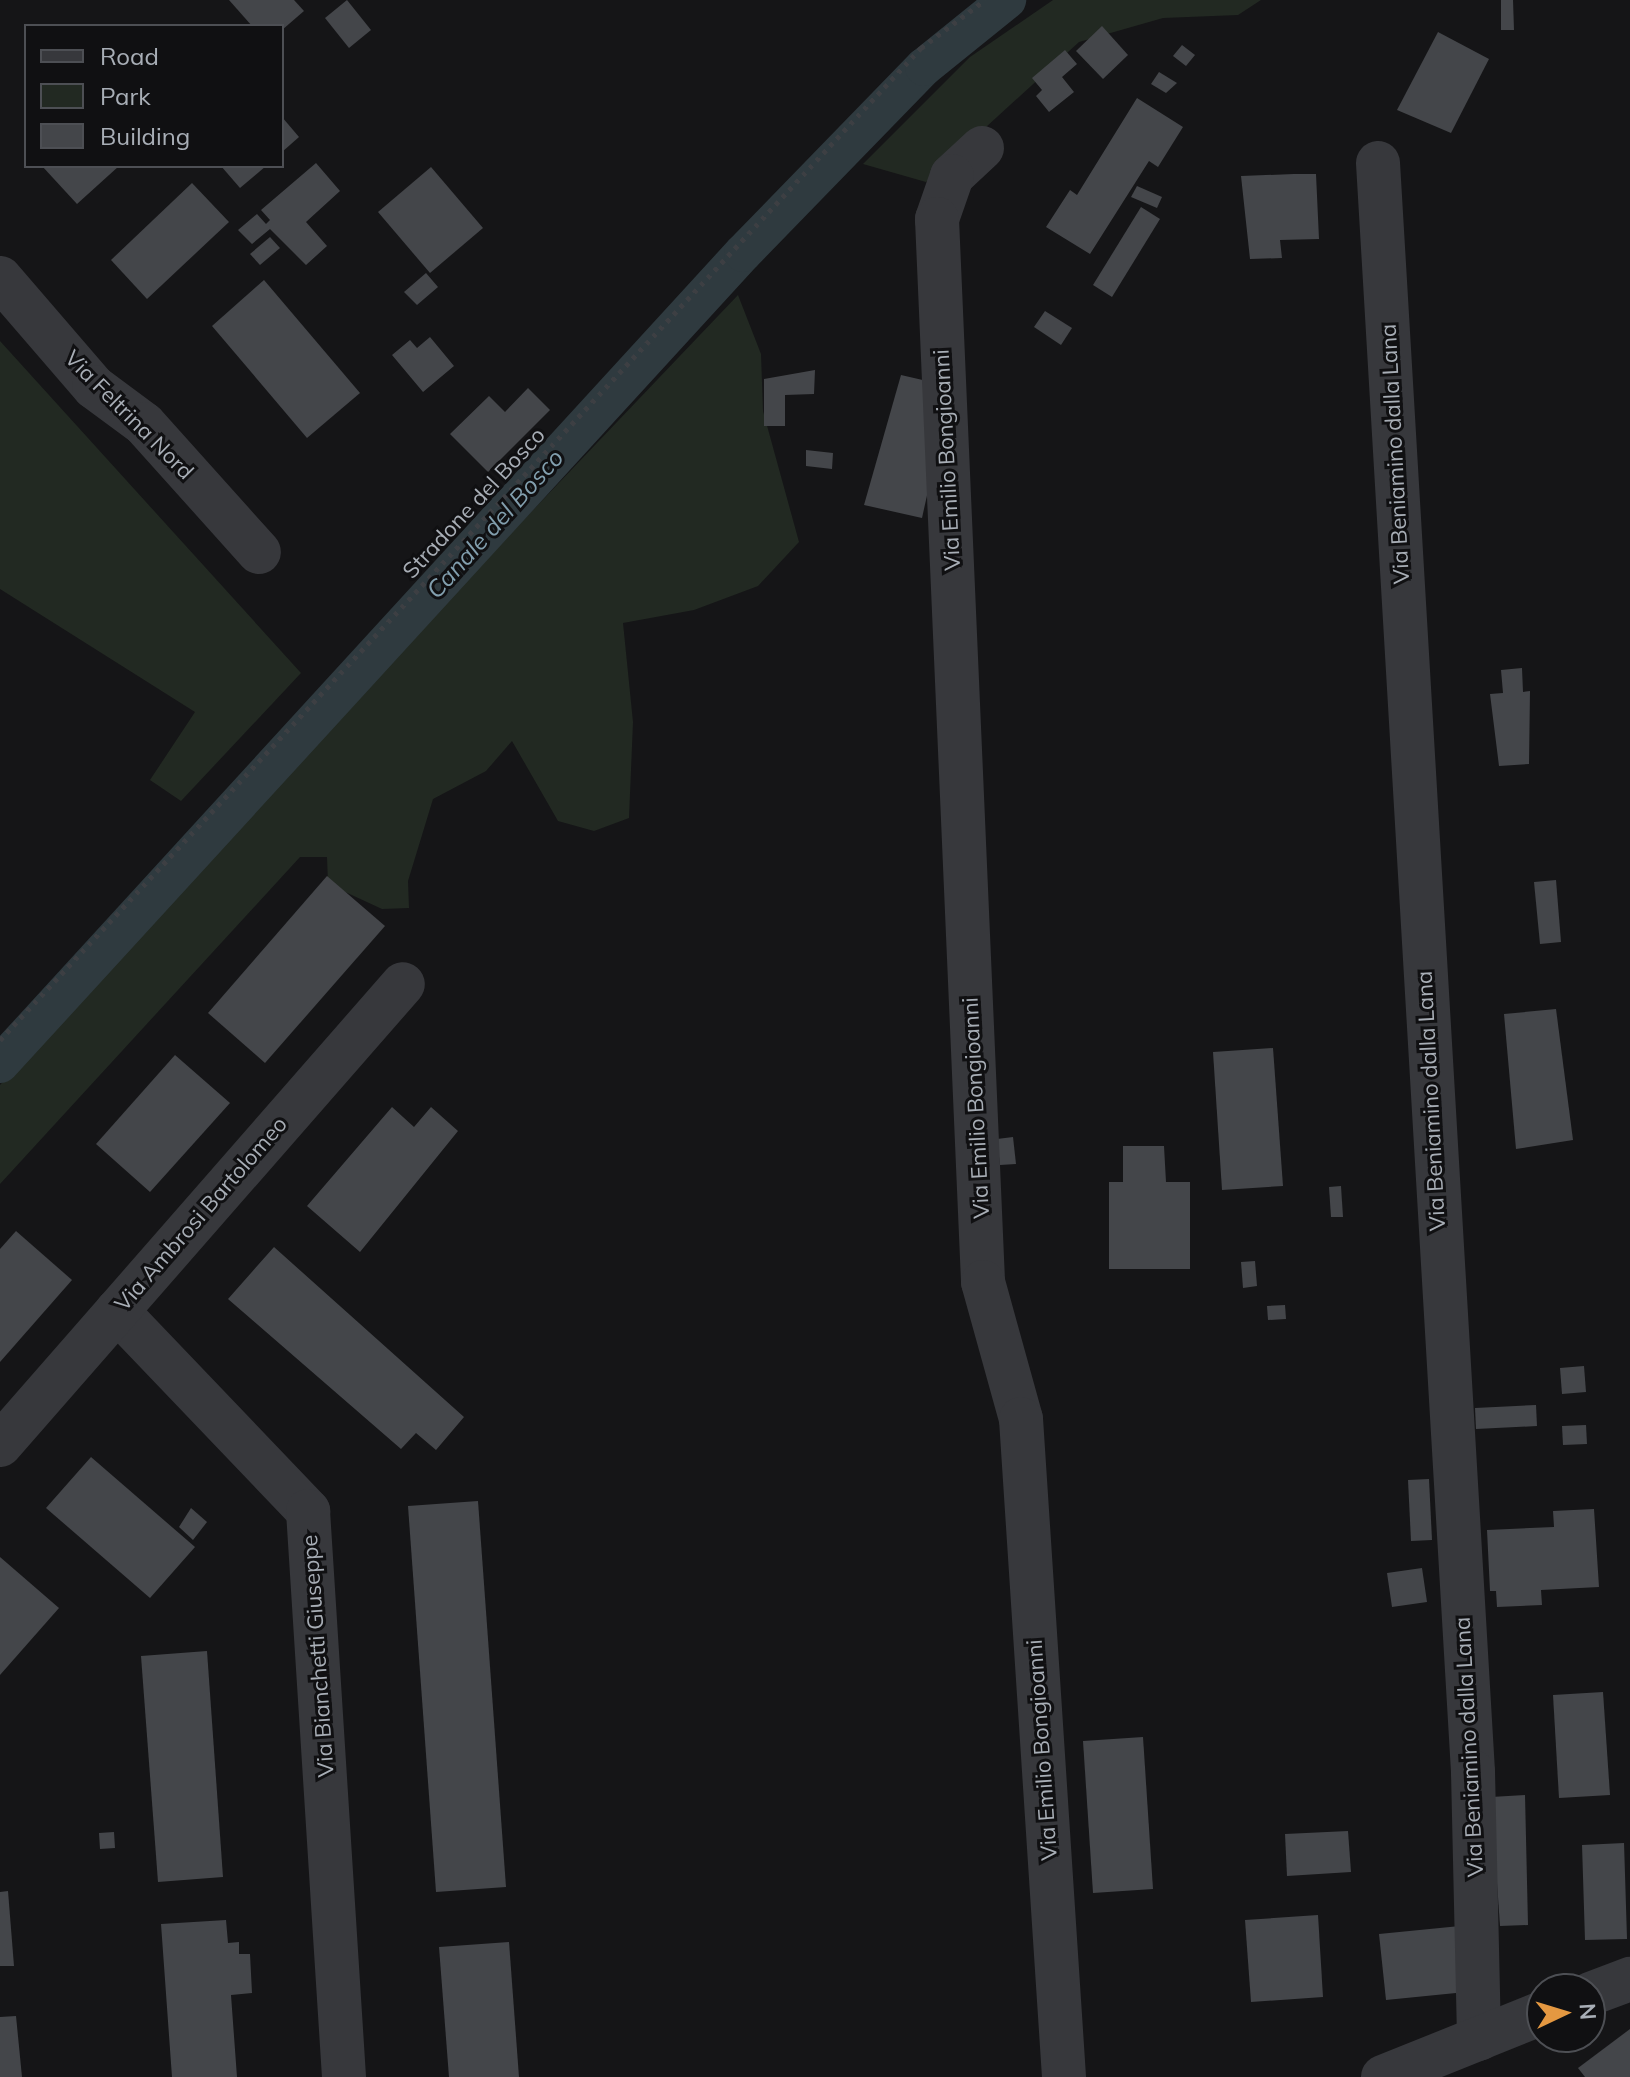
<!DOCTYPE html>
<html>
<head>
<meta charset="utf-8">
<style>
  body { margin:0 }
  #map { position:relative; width:1630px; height:2077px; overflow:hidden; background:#151517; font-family:Mulish,sans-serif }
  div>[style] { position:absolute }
  .green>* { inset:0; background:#222922 }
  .canal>* { height:38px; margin:-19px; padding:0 19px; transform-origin:19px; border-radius:19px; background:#2f3a3f }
  .building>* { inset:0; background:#44464a }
  .path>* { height:5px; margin-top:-2.5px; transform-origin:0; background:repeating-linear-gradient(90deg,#3d3f43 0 4px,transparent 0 10px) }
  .minor>* { height:44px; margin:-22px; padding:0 22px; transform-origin:22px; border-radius:22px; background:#37383c }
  span { translate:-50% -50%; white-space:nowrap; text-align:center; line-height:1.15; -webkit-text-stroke:6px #101012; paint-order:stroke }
  .street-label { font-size:22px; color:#a8aeb6 }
  .water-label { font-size:24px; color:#829fae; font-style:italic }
  .legend { position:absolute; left:24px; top:24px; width:260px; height:144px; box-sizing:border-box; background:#101012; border:2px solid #4d4f54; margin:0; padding:10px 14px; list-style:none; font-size:24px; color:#a8aeb6 }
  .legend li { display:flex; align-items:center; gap:16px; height:40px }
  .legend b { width:40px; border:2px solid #4d4f54 }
  .north { position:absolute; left:1526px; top:1973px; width:80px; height:80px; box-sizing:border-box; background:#101012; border:2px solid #4d4f54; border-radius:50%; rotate:86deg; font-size:22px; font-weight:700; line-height:32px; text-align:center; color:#a8aeb6 }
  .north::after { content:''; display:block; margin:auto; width:28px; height:36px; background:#e49841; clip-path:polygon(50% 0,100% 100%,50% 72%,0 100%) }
</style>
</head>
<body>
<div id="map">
  <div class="green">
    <i style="clip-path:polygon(1053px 0,1261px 0,1238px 15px,1163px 18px,1079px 42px,926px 182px,863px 164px,970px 57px)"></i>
    <i style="clip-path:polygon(738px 295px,761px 354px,763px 411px,799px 542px,758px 586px,694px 610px,623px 623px,633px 722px,629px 818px,594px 831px,558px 821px,512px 741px,486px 771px,433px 799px,408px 881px,409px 908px,382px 909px,328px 884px,327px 857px,300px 857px,0 1184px,0 1085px,190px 870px)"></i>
    <i style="clip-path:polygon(0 341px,301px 673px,181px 801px,150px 780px,195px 712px,0 589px)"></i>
  </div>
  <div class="canal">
    <i style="left:0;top:1064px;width:1100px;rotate:-47.51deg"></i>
    <i style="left:743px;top:253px;width:260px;rotate:-45.8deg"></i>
    <i style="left:924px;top:67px;width:107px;rotate:-38.9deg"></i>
  </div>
  <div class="building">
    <i style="clip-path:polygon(229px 0,294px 0,304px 11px,282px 30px,252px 26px)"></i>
    <i style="clip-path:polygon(347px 0,371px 30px,349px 48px,325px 18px)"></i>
    <i style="clip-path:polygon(1501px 0,1513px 0,1514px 30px,1501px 30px)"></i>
    <i style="clip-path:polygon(1102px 26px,1128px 55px,1103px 79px,1076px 51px)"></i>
    <i style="clip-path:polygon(1438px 32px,1489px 59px,1451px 133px,1397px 110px)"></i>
    <i style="clip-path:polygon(1182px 45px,1195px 55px,1186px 66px,1173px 56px)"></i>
    <i style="clip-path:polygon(1065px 50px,1077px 64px,1062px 77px,1074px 92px,1049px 112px,1036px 96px,1042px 90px,1032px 78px)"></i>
    <i style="clip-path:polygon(1159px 72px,1177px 83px,1166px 93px,1151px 84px)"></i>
    <i style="clip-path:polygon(1137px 98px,1183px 127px,1158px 167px,1149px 161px,1090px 254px,1046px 227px,1070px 190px,1077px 195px)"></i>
    <i style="clip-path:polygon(282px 117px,299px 137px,282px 152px)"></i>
    <i style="clip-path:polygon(316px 163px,340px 191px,306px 222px,327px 246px,306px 265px,270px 229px,252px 244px,238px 230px,257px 214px,266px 224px,270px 220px,261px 210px)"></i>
    <i style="clip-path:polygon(42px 166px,119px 166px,77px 204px)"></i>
    <i style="clip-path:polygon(221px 166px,266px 166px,240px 188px)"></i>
    <i style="clip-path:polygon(431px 167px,483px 228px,430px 273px,378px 212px)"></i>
    <i style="clip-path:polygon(1294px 174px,1316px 174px,1319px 239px,1280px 240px,1282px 258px,1250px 259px,1241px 176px)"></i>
    <i style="clip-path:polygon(192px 183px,229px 222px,147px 299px,111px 260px)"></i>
    <i style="clip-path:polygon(1137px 186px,1162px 197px,1157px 208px,1131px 197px)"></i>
    <i style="clip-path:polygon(1141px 207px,1160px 219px,1112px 297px,1093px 285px)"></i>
    <i style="clip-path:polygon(270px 237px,280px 248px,260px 265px,250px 254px)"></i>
    <i style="clip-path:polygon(426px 273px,438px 287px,417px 305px,404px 292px)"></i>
    <i style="clip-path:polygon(264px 280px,360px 393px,307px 438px,212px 326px)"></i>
    <i style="clip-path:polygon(1045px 311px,1072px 328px,1061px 345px,1034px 327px)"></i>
    <i style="clip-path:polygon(430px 337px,454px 366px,423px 392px,392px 355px,410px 340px,417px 348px)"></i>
    <i style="clip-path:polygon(815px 370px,814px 394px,785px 395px,785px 426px,764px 426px,764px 379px)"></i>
    <i style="clip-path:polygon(901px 375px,927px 381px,936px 455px,922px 518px,864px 505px)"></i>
    <i style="clip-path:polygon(528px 388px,550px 410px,488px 472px,450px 434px,489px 396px,505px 412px)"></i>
    <i style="clip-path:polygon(806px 450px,833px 453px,832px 469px,806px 466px)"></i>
    <i style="clip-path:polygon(1522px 668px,1523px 692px,1530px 691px,1529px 764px,1499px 766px,1490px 694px,1503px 693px,1501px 670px)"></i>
    <i style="clip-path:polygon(327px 876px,385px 926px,265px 1063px,208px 1013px)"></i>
    <i style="clip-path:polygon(1556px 880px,1561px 942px,1540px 944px,1534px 882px)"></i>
    <i style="clip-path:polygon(1556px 1009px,1573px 1140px,1516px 1149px,1504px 1014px)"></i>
    <i style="clip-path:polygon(1273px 1048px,1283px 1186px,1222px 1190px,1213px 1052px)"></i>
    <i style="clip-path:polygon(175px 1055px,230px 1103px,150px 1192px,96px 1144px)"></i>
    <i style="clip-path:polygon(392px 1107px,414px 1127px,431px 1107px,458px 1131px,360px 1252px,307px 1206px)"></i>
    <i style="clip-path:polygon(1013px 1137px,1016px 1164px,1000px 1165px,997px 1139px)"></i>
    <i style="clip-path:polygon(1123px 1146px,1164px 1146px,1166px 1182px,1190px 1182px,1190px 1269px,1109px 1269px,1109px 1182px,1123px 1182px)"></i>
    <i style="clip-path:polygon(1341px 1186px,1343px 1217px,1331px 1217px,1329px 1187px)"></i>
    <i style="clip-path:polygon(16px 1231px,72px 1280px,0 1362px,0 1249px)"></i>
    <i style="clip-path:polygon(274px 1247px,464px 1417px,436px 1450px,416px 1433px,401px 1449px,228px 1299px)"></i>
    <i style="clip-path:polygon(1255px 1261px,1257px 1286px,1243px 1288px,1241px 1262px)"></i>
    <i style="clip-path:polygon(1285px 1305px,1286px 1319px,1268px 1320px,1267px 1306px)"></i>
    <i style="clip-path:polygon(1584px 1366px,1586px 1392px,1562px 1394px,1560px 1368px)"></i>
    <i style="clip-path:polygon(1536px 1405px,1537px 1426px,1476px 1429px,1475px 1408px)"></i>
    <i style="clip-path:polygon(1586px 1425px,1587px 1444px,1563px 1445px,1562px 1426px)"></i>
    <i style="clip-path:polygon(91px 1457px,195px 1547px,150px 1598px,46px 1508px)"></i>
    <i style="clip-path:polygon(1429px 1479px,1432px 1540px,1411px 1541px,1408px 1480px)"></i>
    <i style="clip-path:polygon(478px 1501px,506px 1887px,436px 1892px,408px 1506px)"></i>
    <i style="clip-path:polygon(191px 1508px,207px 1522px,193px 1540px,179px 1527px)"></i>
    <i style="clip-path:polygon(1594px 1509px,1599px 1587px,1541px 1590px,1542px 1605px,1497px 1607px,1496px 1591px,1490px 1591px,1487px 1530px,1554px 1527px,1553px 1511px)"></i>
    <i style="clip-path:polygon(0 1557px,59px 1608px,0 1675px)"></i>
    <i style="clip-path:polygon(1422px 1568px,1427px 1602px,1392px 1607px,1387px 1573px)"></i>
    <i style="clip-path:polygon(207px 1651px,223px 1877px,158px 1882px,141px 1656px)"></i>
    <i style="clip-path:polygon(1603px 1692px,1610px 1795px,1559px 1798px,1553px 1695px)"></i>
    <i style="clip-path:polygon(1143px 1737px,1153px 1889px,1093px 1893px,1083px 1741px)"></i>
    <i style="clip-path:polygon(1525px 1795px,1528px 1925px,1500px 1926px,1491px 1797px)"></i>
    <i style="clip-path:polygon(1348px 1831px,1351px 1872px,1287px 1876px,1285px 1834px)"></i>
    <i style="clip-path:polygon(114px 1832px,115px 1848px,100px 1849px,99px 1833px)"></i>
    <i style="clip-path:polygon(1624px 1843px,1627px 1939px,1585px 1940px,1582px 1845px)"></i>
    <i style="clip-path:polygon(8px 1891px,14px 1966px,0 1966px,0 1892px)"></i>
    <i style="clip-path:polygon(1318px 1915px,1323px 1997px,1251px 2002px,1245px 1920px)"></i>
    <i style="clip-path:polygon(226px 1920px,228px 1943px,239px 1942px,239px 1954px,250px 1954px,252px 1993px,231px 1995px,237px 2077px,172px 2077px,161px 1924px)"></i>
    <i style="clip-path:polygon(1460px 1926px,1466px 1992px,1386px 2000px,1379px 1934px)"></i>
    <i style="clip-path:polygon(509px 1942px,519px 2077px,449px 2077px,439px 1947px)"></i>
    <i style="clip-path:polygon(16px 2016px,22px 2077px,0 2077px,0 2017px)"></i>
    <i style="clip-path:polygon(1630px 2029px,1630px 2077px,1585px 2077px,1578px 2068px)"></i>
  </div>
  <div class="path">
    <i style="left:0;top:1040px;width:1354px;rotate:-47.13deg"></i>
    <i style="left:921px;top:48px;width:80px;rotate:-36.9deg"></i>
  </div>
  <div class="minor">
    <i style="left:982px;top:148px;width:41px;rotate:137deg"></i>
    <i style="left:952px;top:176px;width:46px;rotate:109.2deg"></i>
    <i style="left:937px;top:219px;width:1064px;rotate:87.52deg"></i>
    <i style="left:983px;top:1282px;width:142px;rotate:74.5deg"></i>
    <i style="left:1021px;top:1419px;width:659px;rotate:86.26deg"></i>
    <i style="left:1378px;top:163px;width:1612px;rotate:86.62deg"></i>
    <i style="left:1473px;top:1772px;width:267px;rotate:88.7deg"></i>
    <i style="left:0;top:278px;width:144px;rotate:49.2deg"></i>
    <i style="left:94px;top:387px;width:62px;rotate:36.5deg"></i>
    <i style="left:144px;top:424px;width:172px;rotate:48.1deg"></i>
    <i style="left:117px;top:1311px;width:277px;rotate:46.3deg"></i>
    <i style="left:308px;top:1511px;width:567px;rotate:86.36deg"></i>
    <i style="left:0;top:1445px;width:612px;rotate:-48.84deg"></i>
    <i style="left:1590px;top:1994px;width:43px;rotate:-20.6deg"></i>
    <i style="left:1383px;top:2077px;width:171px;rotate:-21.9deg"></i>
  </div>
  <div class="street-label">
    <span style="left:129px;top:415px;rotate:45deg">Via Feltrina Nord</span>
    <span style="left:1395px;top:454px;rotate:-93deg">Via Beniamino dalla Lana</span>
    <span style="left:947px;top:460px;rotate:-93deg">Via Emilio Bongioanni</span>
    <span style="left:474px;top:503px;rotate:-47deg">Stradone del Bosco</span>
    <span style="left:1431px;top:1101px;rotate:-93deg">Via Beniamino dalla Lana</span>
    <span style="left:976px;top:1108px;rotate:-93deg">Via Emilio Bongioanni</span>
    <span style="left:201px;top:1214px;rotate:-49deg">Via Ambrosi Bartolomeo</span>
    <span style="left:318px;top:1656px;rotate:-94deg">Via Bianchetti Giuseppe</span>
    <span style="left:1469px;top:1747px;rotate:-93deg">Via Beniamino dalla Lana</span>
    <span style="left:1042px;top:1750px;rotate:-94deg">Via Emilio Bongioanni</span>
  </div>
  <div class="water-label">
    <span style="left:495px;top:524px;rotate:-48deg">Canale del Bosco</span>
  </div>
  <ul class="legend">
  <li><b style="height:10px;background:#37383c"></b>Road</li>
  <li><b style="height:22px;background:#222922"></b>Park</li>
  <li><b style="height:22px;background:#44464a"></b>Building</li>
  </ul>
  <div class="north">N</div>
</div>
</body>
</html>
